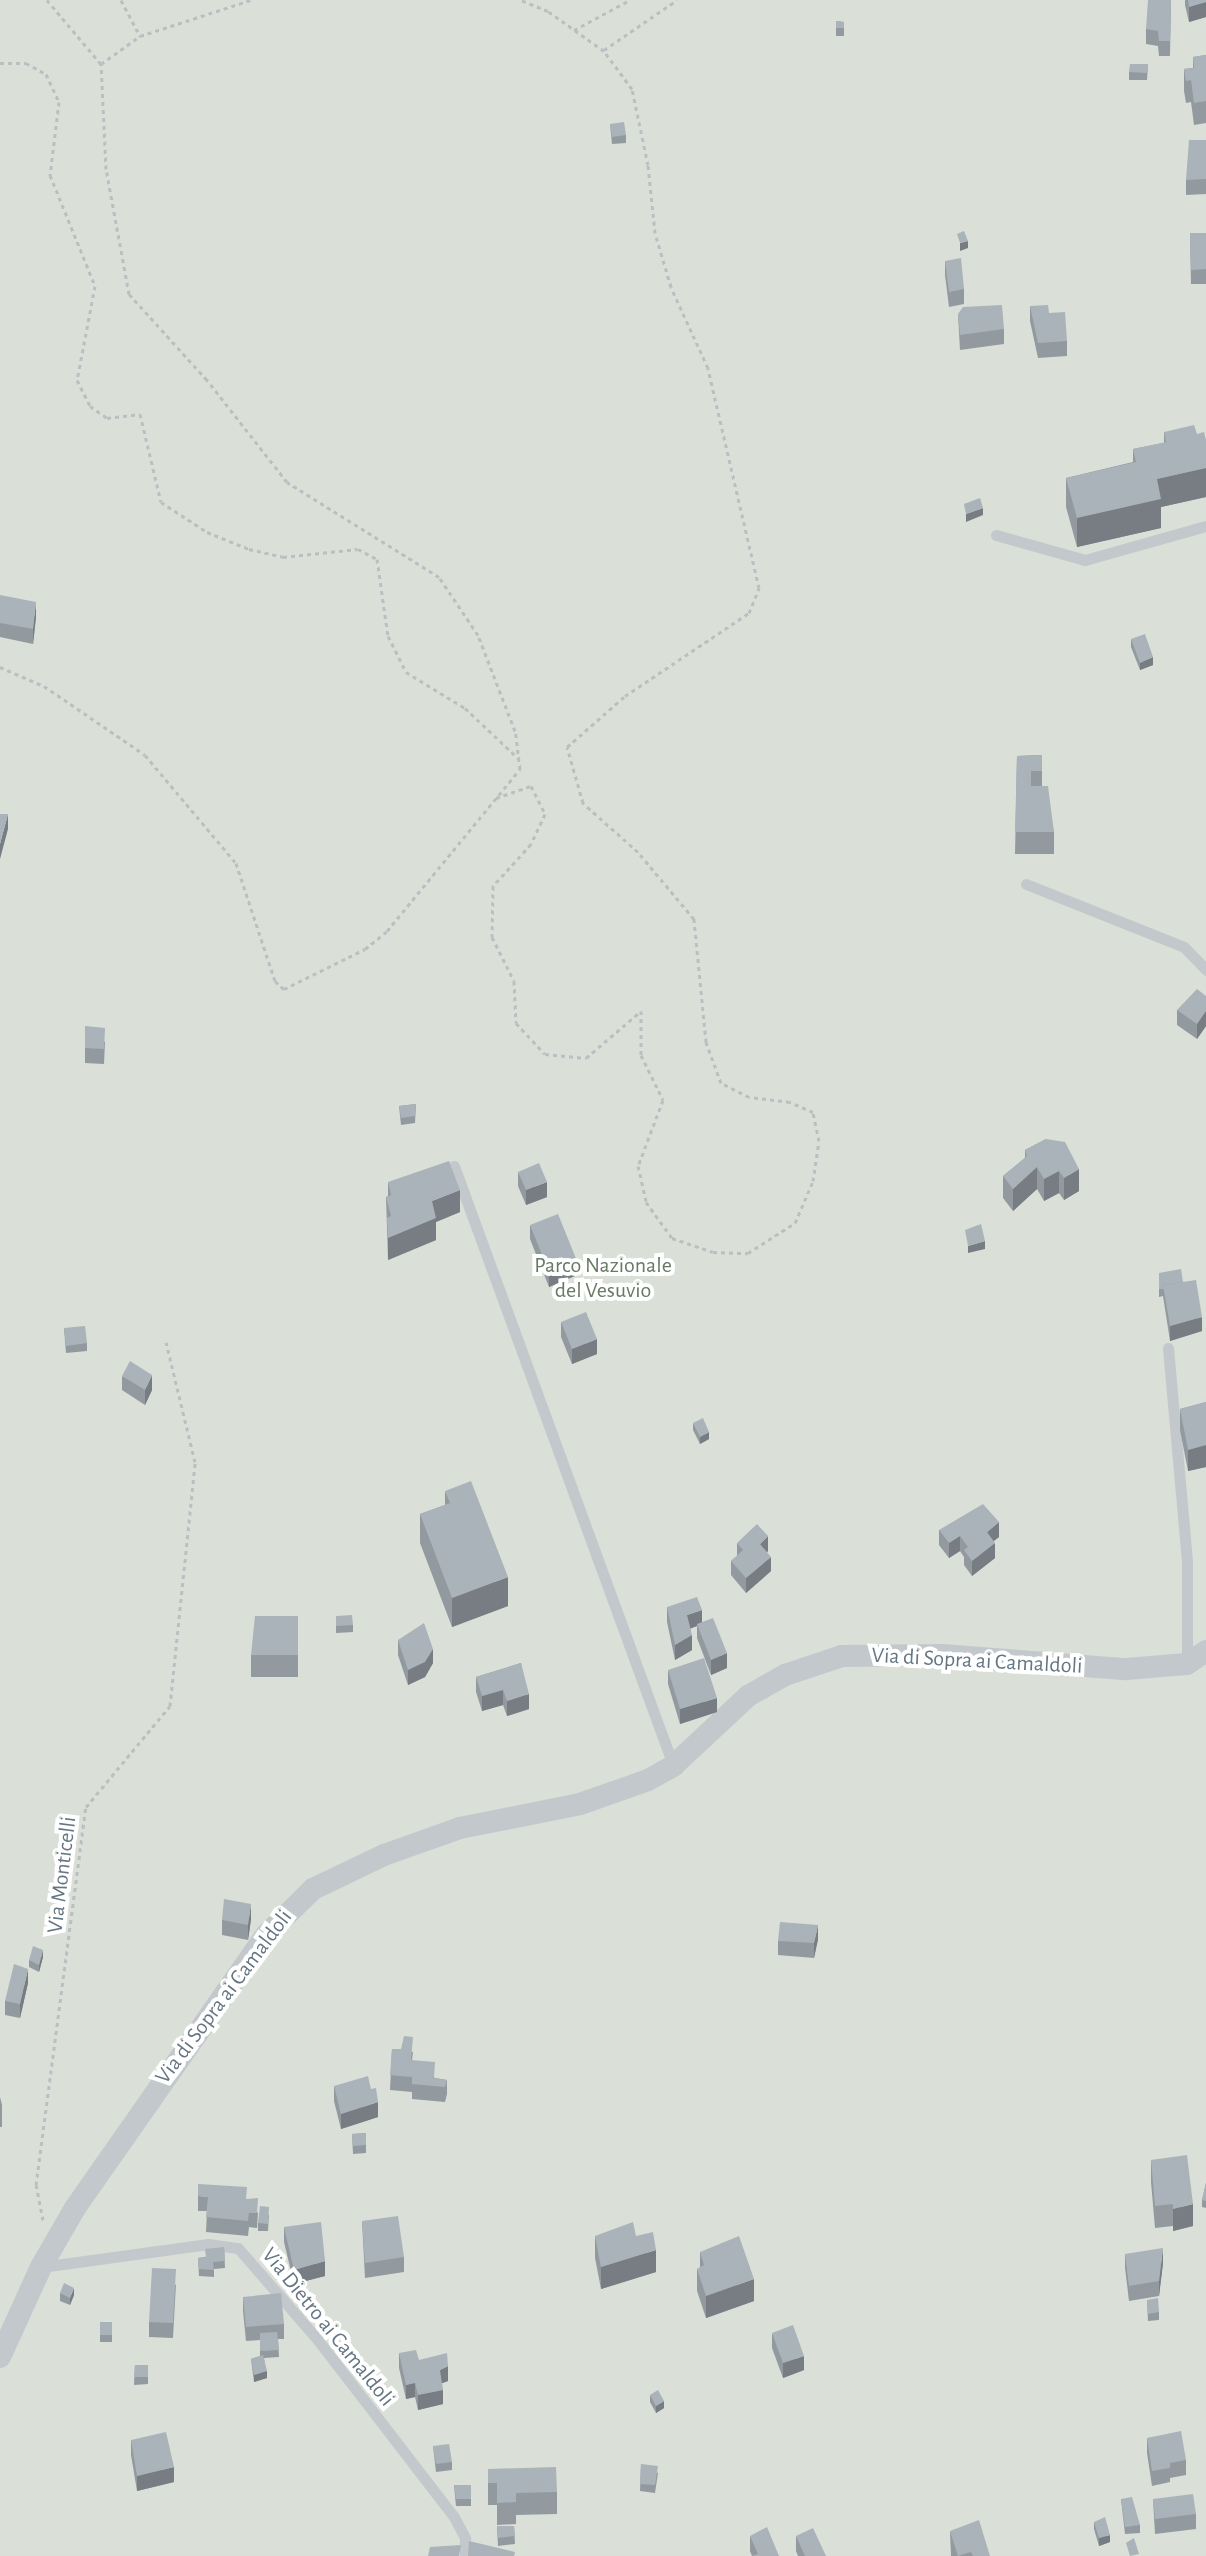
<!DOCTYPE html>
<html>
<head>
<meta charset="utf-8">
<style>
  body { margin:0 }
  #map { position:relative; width:1206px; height:2556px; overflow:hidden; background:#fafaf8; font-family:"Alegreya Sans",sans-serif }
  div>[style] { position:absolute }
  .green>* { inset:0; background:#dadfd7 }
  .path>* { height:3px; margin-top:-1.5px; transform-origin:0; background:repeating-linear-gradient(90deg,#bbbfc2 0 4px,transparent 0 8px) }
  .service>* { height:11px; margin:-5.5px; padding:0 5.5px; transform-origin:5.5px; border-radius:5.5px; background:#c3c8cc }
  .minor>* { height:22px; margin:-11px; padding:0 11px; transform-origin:11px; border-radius:11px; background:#c3c8cc }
  .wall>* { inset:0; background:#929a9f }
  .shaded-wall>* { inset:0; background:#777d82 }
  .building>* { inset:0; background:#aab3b9 }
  span { translate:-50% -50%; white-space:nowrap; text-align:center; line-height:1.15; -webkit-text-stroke:8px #fff; paint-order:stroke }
  .park-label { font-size:22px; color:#687a64 }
  .street-label { font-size:22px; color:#657683 }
</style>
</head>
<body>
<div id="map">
  <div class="green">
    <i style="clip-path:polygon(0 0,1206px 0,1206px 2556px,0 2556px)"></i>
  </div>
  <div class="path">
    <i style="left:121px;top:0;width:41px;rotate:62.2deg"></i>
    <i style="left:574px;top:30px;width:64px;rotate:-28.2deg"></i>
    <i style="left:604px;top:50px;width:88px;rotate:-34.4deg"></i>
    <i style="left:0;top:63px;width:26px"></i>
    <i style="left:26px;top:63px;width:23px;rotate:29deg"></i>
    <i style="left:46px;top:74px;width:31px;rotate:65deg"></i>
    <i style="left:59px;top:102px;width:74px;rotate:97deg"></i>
    <i style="left:50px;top:175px;width:120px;rotate:67.9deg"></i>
    <i style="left:95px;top:286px;width:96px;rotate:100.8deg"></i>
    <i style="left:77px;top:380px;width:29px;rotate:63deg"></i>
    <i style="left:90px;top:406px;width:21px;rotate:35deg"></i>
    <i style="left:107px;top:418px;width:33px;rotate:-7deg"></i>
    <i style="left:140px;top:414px;width:90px;rotate:76.6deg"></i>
    <i style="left:161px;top:502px;width:55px;rotate:33.1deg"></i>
    <i style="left:207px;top:532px;width:45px;rotate:22deg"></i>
    <i style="left:249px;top:549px;width:35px;rotate:13deg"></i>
    <i style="left:283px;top:557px;width:75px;rotate:-6.1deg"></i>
    <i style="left:358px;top:549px;width:21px;rotate:28deg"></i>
    <i style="left:377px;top:559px;width:78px;rotate:81.9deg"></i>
    <i style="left:388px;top:636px;width:40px;rotate:63.4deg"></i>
    <i style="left:406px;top:672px;width:69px;rotate:31.4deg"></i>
    <i style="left:465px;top:708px;width:74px;rotate:43.4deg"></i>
    <i style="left:101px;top:64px;width:48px;rotate:-35.7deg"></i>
    <i style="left:140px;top:36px;width:117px;rotate:-18deg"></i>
    <i style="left:0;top:667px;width:48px;rotate:23.4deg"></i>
    <i style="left:44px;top:686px;width:122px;rotate:34.3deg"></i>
    <i style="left:145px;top:755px;width:141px;rotate:49.9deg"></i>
    <i style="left:236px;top:863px;width:124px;rotate:71.7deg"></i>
    <i style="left:275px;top:981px;width:12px;rotate:42deg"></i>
    <i style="left:284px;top:989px;width:90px;rotate:-26.3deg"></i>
    <i style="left:365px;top:949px;width:28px;rotate:-39deg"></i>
    <i style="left:387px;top:931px;width:210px;rotate:-50.6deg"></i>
    <i style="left:520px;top:769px;width:38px;rotate:-97deg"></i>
    <i style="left:515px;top:731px;width:103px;rotate:-111.1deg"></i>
    <i style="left:478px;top:635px;width:70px;rotate:-123.9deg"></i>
    <i style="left:439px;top:577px;width:179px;rotate:-148deg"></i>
    <i style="left:287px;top:482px;width:130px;rotate:-128.1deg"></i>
    <i style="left:207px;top:380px;width:116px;rotate:-132.2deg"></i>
    <i style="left:129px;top:294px;width:127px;rotate:-100.4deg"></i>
    <i style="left:106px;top:169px;width:105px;rotate:-92.7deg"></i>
    <i style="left:101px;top:64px;width:84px;rotate:-130.2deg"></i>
    <i style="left:496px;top:798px;width:37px;rotate:-19deg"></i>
    <i style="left:531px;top:786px;width:31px;rotate:63deg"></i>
    <i style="left:545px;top:814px;width:33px;rotate:115deg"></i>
    <i style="left:531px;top:844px;width:57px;rotate:132.1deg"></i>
    <i style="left:493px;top:886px;width:51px;rotate:91.1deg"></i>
    <i style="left:492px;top:937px;width:49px;rotate:63.4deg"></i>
    <i style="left:514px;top:981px;width:42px;rotate:87.3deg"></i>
    <i style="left:516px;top:1023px;width:42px;rotate:46.9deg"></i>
    <i style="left:545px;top:1054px;width:41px;rotate:5.6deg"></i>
    <i style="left:586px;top:1058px;width:72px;rotate:-40.5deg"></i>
    <i style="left:641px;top:1011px;width:44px;rotate:90deg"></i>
    <i style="left:641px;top:1055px;width:50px;rotate:63.9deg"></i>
    <i style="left:663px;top:1100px;width:71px;rotate:110.7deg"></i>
    <i style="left:638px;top:1166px;width:37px;rotate:77deg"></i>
    <i style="left:646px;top:1202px;width:44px;rotate:54.2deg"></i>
    <i style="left:672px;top:1238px;width:43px;rotate:18.9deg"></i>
    <i style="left:713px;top:1252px;width:35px;rotate:2deg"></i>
    <i style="left:748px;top:1253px;width:56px;rotate:-32.6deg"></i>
    <i style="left:795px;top:1223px;width:46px;rotate:-66.8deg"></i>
    <i style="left:813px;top:1181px;width:40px;rotate:-81.5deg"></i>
    <i style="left:819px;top:1141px;width:30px;rotate:-102deg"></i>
    <i style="left:813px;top:1112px;width:25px;rotate:-157deg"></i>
    <i style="left:790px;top:1102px;width:41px;rotate:-173deg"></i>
    <i style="left:749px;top:1097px;width:31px;rotate:-153deg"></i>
    <i style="left:721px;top:1083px;width:44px;rotate:-110.1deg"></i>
    <i style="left:706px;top:1042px;width:124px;rotate:-95.6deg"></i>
    <i style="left:694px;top:919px;width:87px;rotate:-129.9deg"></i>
    <i style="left:638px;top:852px;width:74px;rotate:-138.3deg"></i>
    <i style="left:583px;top:803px;width:58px;rotate:-105.9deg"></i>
    <i style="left:567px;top:747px;width:77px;rotate:-41.3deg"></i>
    <i style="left:625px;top:696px;width:149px;rotate:-33.8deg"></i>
    <i style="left:749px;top:613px;width:27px;rotate:-68deg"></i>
    <i style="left:759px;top:588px;width:226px;rotate:-103.1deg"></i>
    <i style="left:708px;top:368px;width:89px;rotate:-114.6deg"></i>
    <i style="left:671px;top:287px;width:56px;rotate:-106.5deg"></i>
    <i style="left:655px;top:233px;width:68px;rotate:-95.9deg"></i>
    <i style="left:648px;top:165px;width:78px;rotate:-101.9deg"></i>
    <i style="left:632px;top:89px;width:47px;rotate:-126.4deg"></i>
    <i style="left:604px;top:51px;width:69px;rotate:-144.5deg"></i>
    <i style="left:548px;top:11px;width:29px;rotate:-158deg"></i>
    <i style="left:43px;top:2220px;width:36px;rotate:-101deg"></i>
    <i style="left:36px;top:2185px;width:381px;rotate:-82.5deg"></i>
    <i style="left:86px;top:1807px;width:131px;rotate:-50.3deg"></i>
    <i style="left:170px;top:1706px;width:245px;rotate:-84.1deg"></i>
    <i style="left:195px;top:1462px;width:123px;rotate:-103.6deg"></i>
  </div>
  <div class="service">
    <i style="left:996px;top:535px;width:92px;rotate:15.7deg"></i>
    <i style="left:1085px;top:560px;width:126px;rotate:-15.7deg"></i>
    <i style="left:1026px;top:884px;width:170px;rotate:21.7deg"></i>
    <i style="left:1184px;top:947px;width:32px;rotate:46deg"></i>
    <i style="left:454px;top:1166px;width:638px;rotate:69.92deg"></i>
    <i style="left:1168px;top:1348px;width:214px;rotate:84.9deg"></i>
    <i style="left:1187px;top:1561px;width:103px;rotate:90deg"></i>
    <i style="left:41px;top:2267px;width:169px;rotate:-7.8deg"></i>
    <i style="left:208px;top:2244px;width:30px;rotate:8deg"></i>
    <i style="left:238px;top:2248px;width:121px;rotate:49deg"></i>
    <i style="left:317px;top:2339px;width:225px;rotate:52.4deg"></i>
    <i style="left:454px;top:2517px;width:24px;rotate:62deg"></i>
    <i style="left:465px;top:2538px;width:18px;rotate:90deg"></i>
  </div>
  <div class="minor">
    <i style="left:0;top:2357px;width:99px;rotate:-65.5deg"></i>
    <i style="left:41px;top:2267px;width:68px;rotate:-60deg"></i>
    <i style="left:75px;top:2208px;width:333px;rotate:-55deg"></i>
    <i style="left:266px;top:1935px;width:66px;rotate:-44.4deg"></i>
    <i style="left:313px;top:1889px;width:79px;rotate:-25.6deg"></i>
    <i style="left:384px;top:1855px;width:81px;rotate:-19.6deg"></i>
    <i style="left:460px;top:1828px;width:122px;rotate:-11.3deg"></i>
    <i style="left:580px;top:1804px;width:72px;rotate:-19.4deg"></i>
    <i style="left:648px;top:1780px;width:29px;rotate:-29deg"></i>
    <i style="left:673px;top:1766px;width:103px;rotate:-43deg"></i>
    <i style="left:748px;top:1696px;width:43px;rotate:-29.6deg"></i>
    <i style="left:785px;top:1675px;width:60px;rotate:-18.4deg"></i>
    <i style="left:842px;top:1656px;width:100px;rotate:-0.6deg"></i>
    <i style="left:942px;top:1655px;width:185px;rotate:4.4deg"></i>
    <i style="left:1126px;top:1669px;width:61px;rotate:-4.7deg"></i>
    <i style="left:1187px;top:1664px;width:23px;rotate:-34deg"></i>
  </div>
  <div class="wall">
    <i style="clip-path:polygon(1171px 0,1170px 56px,1159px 56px,1158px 46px,1146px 44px,1146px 29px)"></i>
    <i style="clip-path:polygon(1185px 0,1206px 0,1206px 17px,1189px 22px,1185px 5px)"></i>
    <i style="clip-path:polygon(836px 21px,844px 22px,844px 36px,836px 36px)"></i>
    <i style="clip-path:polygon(1206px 55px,1206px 123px,1194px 125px,1191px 102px,1186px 103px,1184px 91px,1184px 69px,1193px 68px,1193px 57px)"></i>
    <i style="clip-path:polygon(1148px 64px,1147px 80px,1129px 80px,1129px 72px)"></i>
    <i style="clip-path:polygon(610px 124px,626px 135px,626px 143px,612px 144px)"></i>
    <i style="clip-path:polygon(1206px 140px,1206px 194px,1186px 195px,1186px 180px)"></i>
    <i style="clip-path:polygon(1190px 233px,1206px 233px,1206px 284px,1191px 284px)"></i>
    <i style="clip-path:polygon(945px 261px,964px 289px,964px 304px,949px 307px,945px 275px)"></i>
    <i style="clip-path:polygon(1030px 306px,1049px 313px,1067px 341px,1067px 356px,1038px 358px,1030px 321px)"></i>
    <i style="clip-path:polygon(958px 314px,1004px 329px,1004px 344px,960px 350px)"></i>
    <i style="clip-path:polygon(1164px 432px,1197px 434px,1206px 440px,1206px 497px,1161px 507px,1161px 528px,1077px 547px,1066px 507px,1066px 478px,1133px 462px,1133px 449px,1164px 443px)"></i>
    <i style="clip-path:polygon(0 595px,36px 617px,33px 644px,0 637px)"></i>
    <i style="clip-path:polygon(1131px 639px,1153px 665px,1140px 670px,1131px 647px)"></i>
    <i style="clip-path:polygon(1042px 755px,1042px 786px,1054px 832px,1054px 854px,1015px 854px,1017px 756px)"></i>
    <i style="clip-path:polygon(1206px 996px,1206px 1026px,1197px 1039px,1177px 1025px,1177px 1010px)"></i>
    <i style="clip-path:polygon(85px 1026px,105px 1042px,104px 1064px,85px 1063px)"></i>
    <i style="clip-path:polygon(416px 1104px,415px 1123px,401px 1125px,399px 1106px)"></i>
    <i style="clip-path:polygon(1046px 1139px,1079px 1191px,1064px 1200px,1059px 1193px,1044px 1201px,1037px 1189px,1013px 1211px,1003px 1198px,1003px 1176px,1025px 1158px,1025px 1150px)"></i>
    <i style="clip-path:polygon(518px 1172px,547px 1197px,526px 1205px,518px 1186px)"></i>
    <i style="clip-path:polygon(388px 1182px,460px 1212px,436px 1222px,436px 1240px,388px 1260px,386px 1197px,388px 1196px)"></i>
    <i style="clip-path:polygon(530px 1225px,577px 1275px,549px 1287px,530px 1239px)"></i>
    <i style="clip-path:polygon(1159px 1273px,1183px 1282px,1202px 1331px,1170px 1341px,1163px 1296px,1159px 1297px)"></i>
    <i style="clip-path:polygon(561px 1322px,597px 1354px,572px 1364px,561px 1337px)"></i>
    <i style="clip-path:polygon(64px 1328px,87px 1343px,87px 1351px,66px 1353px)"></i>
    <i style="clip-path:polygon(122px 1376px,152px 1390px,145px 1405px,122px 1390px)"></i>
    <i style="clip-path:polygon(1206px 1402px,1206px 1467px,1188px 1471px,1180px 1430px,1180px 1409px)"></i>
    <i style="clip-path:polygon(693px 1423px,709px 1439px,700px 1444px,693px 1430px)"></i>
    <i style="clip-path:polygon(445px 1491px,508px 1606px,452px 1627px,420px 1543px,420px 1514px,445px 1505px)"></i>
    <i style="clip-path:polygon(939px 1530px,999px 1537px,994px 1541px,995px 1558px,972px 1576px,964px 1565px,964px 1557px,960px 1551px,949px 1558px,939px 1545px)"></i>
    <i style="clip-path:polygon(737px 1543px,768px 1551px,767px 1552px,771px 1571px,746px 1593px,731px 1575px,731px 1561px,737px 1556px)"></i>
    <i style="clip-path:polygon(667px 1607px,702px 1622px,727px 1668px,711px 1675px,697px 1638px,697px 1626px,690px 1628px,692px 1650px,675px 1660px,667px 1622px)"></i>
    <i style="clip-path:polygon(298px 1616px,298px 1677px,251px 1677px,251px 1655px)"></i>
    <i style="clip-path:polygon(336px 1616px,353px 1625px,353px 1632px,336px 1633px)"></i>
    <i style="clip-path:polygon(398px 1640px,433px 1663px,425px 1677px,408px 1685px,398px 1655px)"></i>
    <i style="clip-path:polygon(521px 1663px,529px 1709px,507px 1716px,503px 1705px,482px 1711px,476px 1692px,476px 1677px)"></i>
    <i style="clip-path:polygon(668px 1670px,717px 1712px,680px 1724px,668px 1684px)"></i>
    <i style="clip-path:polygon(251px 1919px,248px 1940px,222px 1935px,222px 1920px)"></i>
    <i style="clip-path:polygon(818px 1939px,814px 1958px,778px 1955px,778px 1941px)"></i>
    <i style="clip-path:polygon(43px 1957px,39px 1972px,29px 1967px,29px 1960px)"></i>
    <i style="clip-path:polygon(28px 1983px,20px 2018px,5px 2015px,5px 2001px)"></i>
    <i style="clip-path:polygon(392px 2049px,413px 2052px,412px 2060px,435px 2078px,447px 2080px,447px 2094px,445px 2102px,412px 2099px,412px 2092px,390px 2090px)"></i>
    <i style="clip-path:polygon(334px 2086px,378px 2117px,341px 2129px,334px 2101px)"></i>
    <i style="clip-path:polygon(0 2097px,2px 2105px,2px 2127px,0 2127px)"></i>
    <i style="clip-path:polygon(366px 2133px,366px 2153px,353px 2154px,352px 2134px)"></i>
    <i style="clip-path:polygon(1151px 2160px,1193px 2226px,1173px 2231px,1173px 2226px,1155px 2228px,1151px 2182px)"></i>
    <i style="clip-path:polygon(1206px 2183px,1206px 2208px,1202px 2207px,1202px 2200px)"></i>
    <i style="clip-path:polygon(198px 2196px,247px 2199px,258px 2213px,257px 2228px,249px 2227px,248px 2236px,206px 2232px,207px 2211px,198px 2211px)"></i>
    <i style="clip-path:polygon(269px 2214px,268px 2231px,258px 2231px,258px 2223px)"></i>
    <i style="clip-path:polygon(362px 2221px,404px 2257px,404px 2272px,365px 2278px)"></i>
    <i style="clip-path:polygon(284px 2227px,325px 2276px,294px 2284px,284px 2242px)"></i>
    <i style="clip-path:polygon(595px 2236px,636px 2236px,656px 2272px,601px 2289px,595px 2258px)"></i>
    <i style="clip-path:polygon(224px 2247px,225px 2268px,214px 2269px,214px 2277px,199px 2276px,198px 2258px,205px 2257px)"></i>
    <i style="clip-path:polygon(700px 2252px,754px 2301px,706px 2318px,697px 2291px,697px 2269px,700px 2268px)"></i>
    <i style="clip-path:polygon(1125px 2254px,1163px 2263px,1159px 2296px,1129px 2301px,1125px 2268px)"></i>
    <i style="clip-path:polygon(176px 2284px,173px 2338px,149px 2337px,149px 2322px)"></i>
    <i style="clip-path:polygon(60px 2293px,74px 2295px,70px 2305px,60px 2301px)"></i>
    <i style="clip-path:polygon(243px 2297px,284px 2324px,284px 2339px,278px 2339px,279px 2357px,264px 2358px,267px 2378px,254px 2382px,251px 2359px,260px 2356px,260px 2340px,246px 2341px,243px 2311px)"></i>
    <i style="clip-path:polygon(1147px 2300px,1159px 2312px,1159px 2320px,1148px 2321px)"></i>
    <i style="clip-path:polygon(100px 2322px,112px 2322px,112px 2342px,100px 2342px)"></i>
    <i style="clip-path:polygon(772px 2333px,804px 2370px,783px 2378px,772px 2348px)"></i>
    <i style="clip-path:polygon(399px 2353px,419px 2360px,448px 2381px,442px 2383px,443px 2404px,418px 2410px,415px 2397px,406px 2399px,399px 2368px)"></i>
    <i style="clip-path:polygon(135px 2365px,148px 2365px,148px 2384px,134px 2385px)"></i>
    <i style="clip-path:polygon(650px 2395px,664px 2408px,656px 2413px,650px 2402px)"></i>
    <i style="clip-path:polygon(1147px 2438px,1186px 2460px,1186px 2475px,1170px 2478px,1170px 2482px,1152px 2486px,1147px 2453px)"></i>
    <i style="clip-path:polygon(131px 2440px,174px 2482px,137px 2491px,131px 2455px)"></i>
    <i style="clip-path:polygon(433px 2446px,452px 2462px,452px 2470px,436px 2472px)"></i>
    <i style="clip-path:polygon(641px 2464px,658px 2473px,655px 2493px,640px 2491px)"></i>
    <i style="clip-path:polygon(488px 2469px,557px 2492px,557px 2514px,516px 2515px,516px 2524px,497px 2525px,497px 2505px,488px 2505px)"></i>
    <i style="clip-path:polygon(454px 2485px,471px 2485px,471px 2506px,456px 2506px)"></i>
    <i style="clip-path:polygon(1121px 2499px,1140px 2525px,1140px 2533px,1125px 2534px)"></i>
    <i style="clip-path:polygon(1153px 2499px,1196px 2514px,1196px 2529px,1155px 2534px)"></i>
    <i style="clip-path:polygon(1094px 2522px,1110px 2542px,1099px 2546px,1094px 2529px)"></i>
    <i style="clip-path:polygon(497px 2526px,514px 2526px,515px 2544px,498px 2546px)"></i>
    <i style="clip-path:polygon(950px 2531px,990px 2556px,951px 2556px)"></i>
    <i style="clip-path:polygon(750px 2536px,779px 2556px,752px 2556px,750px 2551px)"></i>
    <i style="clip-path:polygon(796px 2536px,826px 2556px,798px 2556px,796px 2551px)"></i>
  </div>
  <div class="shaded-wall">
    <i style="clip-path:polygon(1206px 2px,1206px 17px,1189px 22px,1189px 7px)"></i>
    <i style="clip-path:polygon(968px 241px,968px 248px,960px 251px,960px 243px)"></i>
    <i style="clip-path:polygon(1206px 468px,1206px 497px,1161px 507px,1161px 528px,1077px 547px,1077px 518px,1157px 479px)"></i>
    <i style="clip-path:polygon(983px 508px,983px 515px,966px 522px,966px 514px)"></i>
    <i style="clip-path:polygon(36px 602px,36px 617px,33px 644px,33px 629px)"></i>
    <i style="clip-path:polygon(1153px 657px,1153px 665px,1140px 670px,1140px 663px)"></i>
    <i style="clip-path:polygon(8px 814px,8px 829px,0 859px,0 844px)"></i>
    <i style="clip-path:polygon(1206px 1011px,1206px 1026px,1197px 1039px,1197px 1024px)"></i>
    <i style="clip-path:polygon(1037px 1167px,1037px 1189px,1013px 1211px,1013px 1189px)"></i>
    <i style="clip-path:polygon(1079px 1169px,1079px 1191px,1064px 1200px,1064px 1178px)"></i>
    <i style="clip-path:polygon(1059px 1171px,1059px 1193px,1044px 1201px,1044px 1179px)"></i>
    <i style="clip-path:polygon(547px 1182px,547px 1197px,526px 1205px,526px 1190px)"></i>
    <i style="clip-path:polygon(460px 1190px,460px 1212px,436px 1222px,436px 1240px,388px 1260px,388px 1238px,432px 1201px)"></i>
    <i style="clip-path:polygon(985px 1241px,985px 1249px,968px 1253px,968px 1246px)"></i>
    <i style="clip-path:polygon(577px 1261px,577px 1275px,549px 1287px,549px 1272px)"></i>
    <i style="clip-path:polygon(1202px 1317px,1202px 1331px,1170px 1341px,1170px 1326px)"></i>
    <i style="clip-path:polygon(597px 1339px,597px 1354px,572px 1364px,572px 1349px)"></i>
    <i style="clip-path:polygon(152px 1375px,152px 1390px,145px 1405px,145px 1390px)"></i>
    <i style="clip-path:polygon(709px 1432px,709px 1439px,700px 1444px,700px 1437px)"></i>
    <i style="clip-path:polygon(1206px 1445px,1206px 1467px,1188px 1471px,1188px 1450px)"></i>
    <i style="clip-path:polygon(999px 1522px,999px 1537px,987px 1546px,987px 1532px)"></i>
    <i style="clip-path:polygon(768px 1536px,768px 1551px,760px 1559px,760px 1544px)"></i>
    <i style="clip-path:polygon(960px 1536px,960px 1551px,949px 1558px,949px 1543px)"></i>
    <i style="clip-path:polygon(995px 1543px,995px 1558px,972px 1576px,972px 1561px)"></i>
    <i style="clip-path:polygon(771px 1557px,771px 1571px,746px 1593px,746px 1578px)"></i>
    <i style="clip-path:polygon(508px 1577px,508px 1606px,452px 1627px,452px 1598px)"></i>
    <i style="clip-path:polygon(702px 1610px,702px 1624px,697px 1624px,697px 1626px,687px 1630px,687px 1615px)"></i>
    <i style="clip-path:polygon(692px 1635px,692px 1650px,675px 1660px,675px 1645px)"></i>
    <i style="clip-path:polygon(433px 1649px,433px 1663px,425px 1677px,408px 1685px,408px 1670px)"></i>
    <i style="clip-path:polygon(727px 1653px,727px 1668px,711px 1675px,711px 1660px)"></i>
    <i style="clip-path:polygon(503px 1690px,503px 1705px,482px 1711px,482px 1696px)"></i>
    <i style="clip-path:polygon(529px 1694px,529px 1709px,507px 1716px,507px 1701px)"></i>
    <i style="clip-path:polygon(717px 1698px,717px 1712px,680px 1724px,680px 1709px)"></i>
    <i style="clip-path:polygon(251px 1904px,251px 1919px,248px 1940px,248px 1925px)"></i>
    <i style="clip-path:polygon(818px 1925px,818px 1939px,814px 1958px,814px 1943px)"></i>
    <i style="clip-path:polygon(43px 1950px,43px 1957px,39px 1972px,39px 1965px)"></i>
    <i style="clip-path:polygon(28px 1969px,28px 1983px,20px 2018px,20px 2004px)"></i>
    <i style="clip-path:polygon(378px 2102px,378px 2117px,341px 2129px,341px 2114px)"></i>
    <i style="clip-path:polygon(1193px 2204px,1193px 2226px,1173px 2231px,1173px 2209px)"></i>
    <i style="clip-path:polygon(1163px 2248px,1163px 2263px,1159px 2296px,1159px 2281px)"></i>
    <i style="clip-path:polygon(656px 2250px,656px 2272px,601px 2289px,601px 2267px)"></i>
    <i style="clip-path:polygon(325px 2261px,325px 2276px,294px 2284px,294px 2270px)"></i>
    <i style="clip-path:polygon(754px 2279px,754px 2301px,706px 2318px,706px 2296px)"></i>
    <i style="clip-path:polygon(74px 2288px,74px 2295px,70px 2305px,70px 2298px)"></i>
    <i style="clip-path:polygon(804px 2356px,804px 2370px,783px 2378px,783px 2363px)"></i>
    <i style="clip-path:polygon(448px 2366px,448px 2381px,440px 2384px,440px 2370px)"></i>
    <i style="clip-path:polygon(267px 2371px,267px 2378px,254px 2382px,254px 2375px)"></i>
    <i style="clip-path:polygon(415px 2383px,415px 2397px,406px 2399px,406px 2385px)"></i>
    <i style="clip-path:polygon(443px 2390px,443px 2404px,418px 2410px,418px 2395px)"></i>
    <i style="clip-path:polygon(664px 2401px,664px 2408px,656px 2413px,656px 2406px)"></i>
    <i style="clip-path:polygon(174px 2467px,174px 2482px,137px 2491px,137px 2476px)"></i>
    <i style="clip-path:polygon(1110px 2535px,1110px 2542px,1099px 2546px,1099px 2538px)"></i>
  </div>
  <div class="building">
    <i style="clip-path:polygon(1148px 0,1171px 0,1170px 41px,1159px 41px,1158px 31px,1146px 29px)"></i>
    <i style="clip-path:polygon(1188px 0,1206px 0,1206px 2px,1189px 7px)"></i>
    <i style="clip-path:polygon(836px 21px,844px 22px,844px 28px,836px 28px)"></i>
    <i style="clip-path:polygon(1206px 55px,1206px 101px,1194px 103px,1191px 80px,1186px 81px,1184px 69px,1194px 68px,1193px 57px)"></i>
    <i style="clip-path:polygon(1130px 64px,1148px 64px,1147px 73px,1129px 72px)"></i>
    <i style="clip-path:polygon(624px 122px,626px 135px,612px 137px,610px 124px)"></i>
    <i style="clip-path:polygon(1189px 140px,1206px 140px,1206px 179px,1186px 180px)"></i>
    <i style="clip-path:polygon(964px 231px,968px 241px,960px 243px,957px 234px)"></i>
    <i style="clip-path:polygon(1190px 233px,1206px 233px,1206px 269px,1191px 270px)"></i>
    <i style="clip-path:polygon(961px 258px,964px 289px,949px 292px,945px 261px)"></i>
    <i style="clip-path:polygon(1002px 305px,1004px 329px,960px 335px,958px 314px,963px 307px)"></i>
    <i style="clip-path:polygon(1048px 305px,1049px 313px,1065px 312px,1067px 341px,1038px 343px,1030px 306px)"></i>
    <i style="clip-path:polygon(1194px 425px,1197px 434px,1204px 432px,1206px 440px,1206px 468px,1157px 479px,1161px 499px,1077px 518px,1066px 478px,1136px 462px,1133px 449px,1166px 442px,1164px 432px)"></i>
    <i style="clip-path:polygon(980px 498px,983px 508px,966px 514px,964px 504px)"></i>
    <i style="clip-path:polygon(0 595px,36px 602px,33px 629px,0 623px)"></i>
    <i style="clip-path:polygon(1145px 634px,1153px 657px,1140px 663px,1131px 639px)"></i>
    <i style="clip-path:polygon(1042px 755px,1042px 771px,1031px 771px,1031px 786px,1048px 786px,1054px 832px,1015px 832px,1017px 756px)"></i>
    <i style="clip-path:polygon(0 814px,8px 814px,0 844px)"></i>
    <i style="clip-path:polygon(1197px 989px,1206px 996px,1206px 1011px,1197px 1024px,1177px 1010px)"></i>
    <i style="clip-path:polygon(85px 1026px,105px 1028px,104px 1049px,85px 1048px)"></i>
    <i style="clip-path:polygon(416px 1104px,415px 1116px,401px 1118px,399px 1106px)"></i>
    <i style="clip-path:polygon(1046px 1139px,1065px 1142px,1079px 1169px,1064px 1178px,1059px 1171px,1044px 1179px,1037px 1167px,1013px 1189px,1003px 1176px,1027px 1156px,1025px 1150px)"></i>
    <i style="clip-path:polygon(449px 1161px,460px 1190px,432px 1201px,436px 1218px,388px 1238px,387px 1218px,391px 1216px,386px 1197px,391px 1195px,388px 1182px)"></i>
    <i style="clip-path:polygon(539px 1163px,547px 1182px,526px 1190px,518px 1172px)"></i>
    <i style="clip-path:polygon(558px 1214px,577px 1261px,549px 1272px,530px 1225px)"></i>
    <i style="clip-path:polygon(981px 1224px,985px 1241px,968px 1246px,965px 1230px)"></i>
    <i style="clip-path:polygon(1181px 1269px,1183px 1282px,1163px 1285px,1164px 1289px,1159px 1289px,1159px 1273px)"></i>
    <i style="clip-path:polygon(1196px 1280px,1202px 1317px,1170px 1326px,1163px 1285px)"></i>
    <i style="clip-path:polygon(586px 1312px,597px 1339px,572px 1349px,561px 1322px)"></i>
    <i style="clip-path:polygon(85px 1326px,87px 1343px,66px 1346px,64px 1328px)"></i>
    <i style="clip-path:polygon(130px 1361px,152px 1375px,145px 1390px,122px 1376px)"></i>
    <i style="clip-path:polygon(1206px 1402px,1206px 1445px,1188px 1450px,1180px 1409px)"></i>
    <i style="clip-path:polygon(703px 1418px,709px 1432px,700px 1437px,693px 1423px)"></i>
    <i style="clip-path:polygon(471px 1481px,508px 1577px,452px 1598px,420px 1514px,450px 1503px,445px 1491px)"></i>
    <i style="clip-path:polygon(983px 1504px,999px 1522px,987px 1532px,995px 1543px,972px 1561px,964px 1550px,968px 1547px,960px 1536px,949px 1543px,939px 1530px)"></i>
    <i style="clip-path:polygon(757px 1524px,768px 1536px,760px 1544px,771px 1557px,746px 1578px,731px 1561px,743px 1550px,737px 1543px)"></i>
    <i style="clip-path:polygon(697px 1597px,702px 1610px,687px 1615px,692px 1635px,675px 1645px,667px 1607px)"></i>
    <i style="clip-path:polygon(352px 1615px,353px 1625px,336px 1626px,336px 1616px)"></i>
    <i style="clip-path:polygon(255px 1616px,298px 1616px,298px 1655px,251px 1655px)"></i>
    <i style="clip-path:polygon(713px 1618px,727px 1653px,711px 1660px,697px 1624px)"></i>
    <i style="clip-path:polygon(424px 1623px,433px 1649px,425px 1662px,408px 1670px,398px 1640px)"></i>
    <i style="clip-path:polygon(704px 1658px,717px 1698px,680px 1709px,668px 1670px)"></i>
    <i style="clip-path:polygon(521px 1663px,529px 1694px,507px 1701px,503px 1690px,482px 1696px,476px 1677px)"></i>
    <i style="clip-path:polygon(224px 1899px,251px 1904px,248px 1925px,222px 1920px)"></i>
    <i style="clip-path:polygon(780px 1922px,818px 1925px,814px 1943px,778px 1941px)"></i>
    <i style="clip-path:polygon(33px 1946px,43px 1950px,39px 1965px,29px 1960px)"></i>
    <i style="clip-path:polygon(14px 1964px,28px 1969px,20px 2004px,5px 2001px)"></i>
    <i style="clip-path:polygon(404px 2036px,413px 2037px,411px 2060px,435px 2062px,434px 2078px,447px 2080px,445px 2087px,412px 2084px,412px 2077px,390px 2075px,392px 2049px,401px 2049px)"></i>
    <i style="clip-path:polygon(368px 2076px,371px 2089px,376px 2088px,378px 2102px,341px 2114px,334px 2086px)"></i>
    <i style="clip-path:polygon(366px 2133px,366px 2145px,353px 2146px,352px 2134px)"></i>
    <i style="clip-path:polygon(1187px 2155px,1193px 2204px,1173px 2209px,1173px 2204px,1155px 2206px,1151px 2160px)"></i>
    <i style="clip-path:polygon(1206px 2183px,1206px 2201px,1202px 2200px)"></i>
    <i style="clip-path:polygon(198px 2184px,247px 2187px,246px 2199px,258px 2198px,257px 2213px,249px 2213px,248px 2221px,206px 2217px,208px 2197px,198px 2196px)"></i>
    <i style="clip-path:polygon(260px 2206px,269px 2207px,268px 2224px,258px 2223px)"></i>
    <i style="clip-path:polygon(398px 2216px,404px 2257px,365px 2263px,362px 2221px)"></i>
    <i style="clip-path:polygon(321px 2222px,325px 2261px,294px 2270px,284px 2227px)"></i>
    <i style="clip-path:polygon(633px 2222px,636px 2236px,653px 2232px,656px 2250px,601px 2267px,595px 2236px)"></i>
    <i style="clip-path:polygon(739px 2236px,754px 2279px,706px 2296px,697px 2269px,704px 2265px,700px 2252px)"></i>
    <i style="clip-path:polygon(224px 2247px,225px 2261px,213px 2262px,214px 2270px,199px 2269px,198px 2258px,206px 2257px,205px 2249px)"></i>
    <i style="clip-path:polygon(1163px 2248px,1159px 2281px,1129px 2286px,1125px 2254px)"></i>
    <i style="clip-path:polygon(152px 2268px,176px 2269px,173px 2323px,149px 2322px)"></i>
    <i style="clip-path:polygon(64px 2283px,74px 2288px,70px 2298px,60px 2293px)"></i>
    <i style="clip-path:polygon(281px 2293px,284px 2324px,246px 2327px,243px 2297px)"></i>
    <i style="clip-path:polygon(1158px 2298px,1159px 2312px,1148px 2314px,1147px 2300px)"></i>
    <i style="clip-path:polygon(100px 2322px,112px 2322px,112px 2335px,100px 2335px)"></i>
    <i style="clip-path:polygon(793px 2325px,804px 2356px,783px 2363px,772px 2333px)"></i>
    <i style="clip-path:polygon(277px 2332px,279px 2350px,260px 2351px,260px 2333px)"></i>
    <i style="clip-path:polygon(416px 2350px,419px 2360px,447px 2353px,448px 2366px,440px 2370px,443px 2390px,418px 2395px,415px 2383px,406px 2385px,399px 2353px)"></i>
    <i style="clip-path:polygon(263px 2355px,267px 2371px,254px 2375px,251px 2359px)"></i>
    <i style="clip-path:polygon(135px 2365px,148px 2365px,148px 2377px,134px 2377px)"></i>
    <i style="clip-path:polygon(658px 2390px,664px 2401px,656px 2406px,650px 2395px)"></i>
    <i style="clip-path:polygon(1181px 2431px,1186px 2460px,1170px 2463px,1170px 2468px,1152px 2471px,1147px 2438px)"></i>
    <i style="clip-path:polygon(166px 2432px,174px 2467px,137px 2476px,131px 2440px)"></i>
    <i style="clip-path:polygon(449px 2444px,452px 2462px,436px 2464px,433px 2446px)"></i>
    <i style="clip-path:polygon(641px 2464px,658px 2466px,655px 2485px,640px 2484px)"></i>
    <i style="clip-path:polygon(556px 2467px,557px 2492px,516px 2493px,516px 2502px,497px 2503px,497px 2483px,488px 2483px,488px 2469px)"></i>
    <i style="clip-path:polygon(454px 2485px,471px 2485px,471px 2499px,456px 2499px)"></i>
    <i style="clip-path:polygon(1193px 2494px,1196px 2514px,1155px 2519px,1153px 2499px)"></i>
    <i style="clip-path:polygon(1132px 2497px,1140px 2525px,1125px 2527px,1121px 2499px)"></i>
    <i style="clip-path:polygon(1105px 2517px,1110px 2535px,1099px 2538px,1094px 2522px)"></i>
    <i style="clip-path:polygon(979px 2520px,990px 2556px,973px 2556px,971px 2552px,958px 2556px,950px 2531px)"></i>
    <i style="clip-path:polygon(497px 2526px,514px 2526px,515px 2536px,498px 2538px)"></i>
    <i style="clip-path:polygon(767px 2527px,779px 2556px,752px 2556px,758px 2554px,750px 2536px)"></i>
    <i style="clip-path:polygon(813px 2528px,826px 2556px,805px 2556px,796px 2536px)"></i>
    <i style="clip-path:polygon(1134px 2538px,1139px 2554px,1130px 2556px,1126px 2543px)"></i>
    <i style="clip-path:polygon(469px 2541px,515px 2552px,514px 2556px,468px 2556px)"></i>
    <i style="clip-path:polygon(461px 2545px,459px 2556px,428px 2556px,430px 2547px)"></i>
  </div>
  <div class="park-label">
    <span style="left:603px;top:1278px">Parco Nazionale<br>del Vesuvio</span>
  </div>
  <div class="street-label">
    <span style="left:977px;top:1661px;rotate:3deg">Via di Sopra ai Camaldoli</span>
    <span style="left:62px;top:1875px;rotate:-83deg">Via Monticelli</span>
    <span style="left:224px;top:1997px;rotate:-53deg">Via di Sopra ai Camaldoli</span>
    <span style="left:328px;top:2327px;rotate:51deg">Via Dietro ai Camaldoli</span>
  </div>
</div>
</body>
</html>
